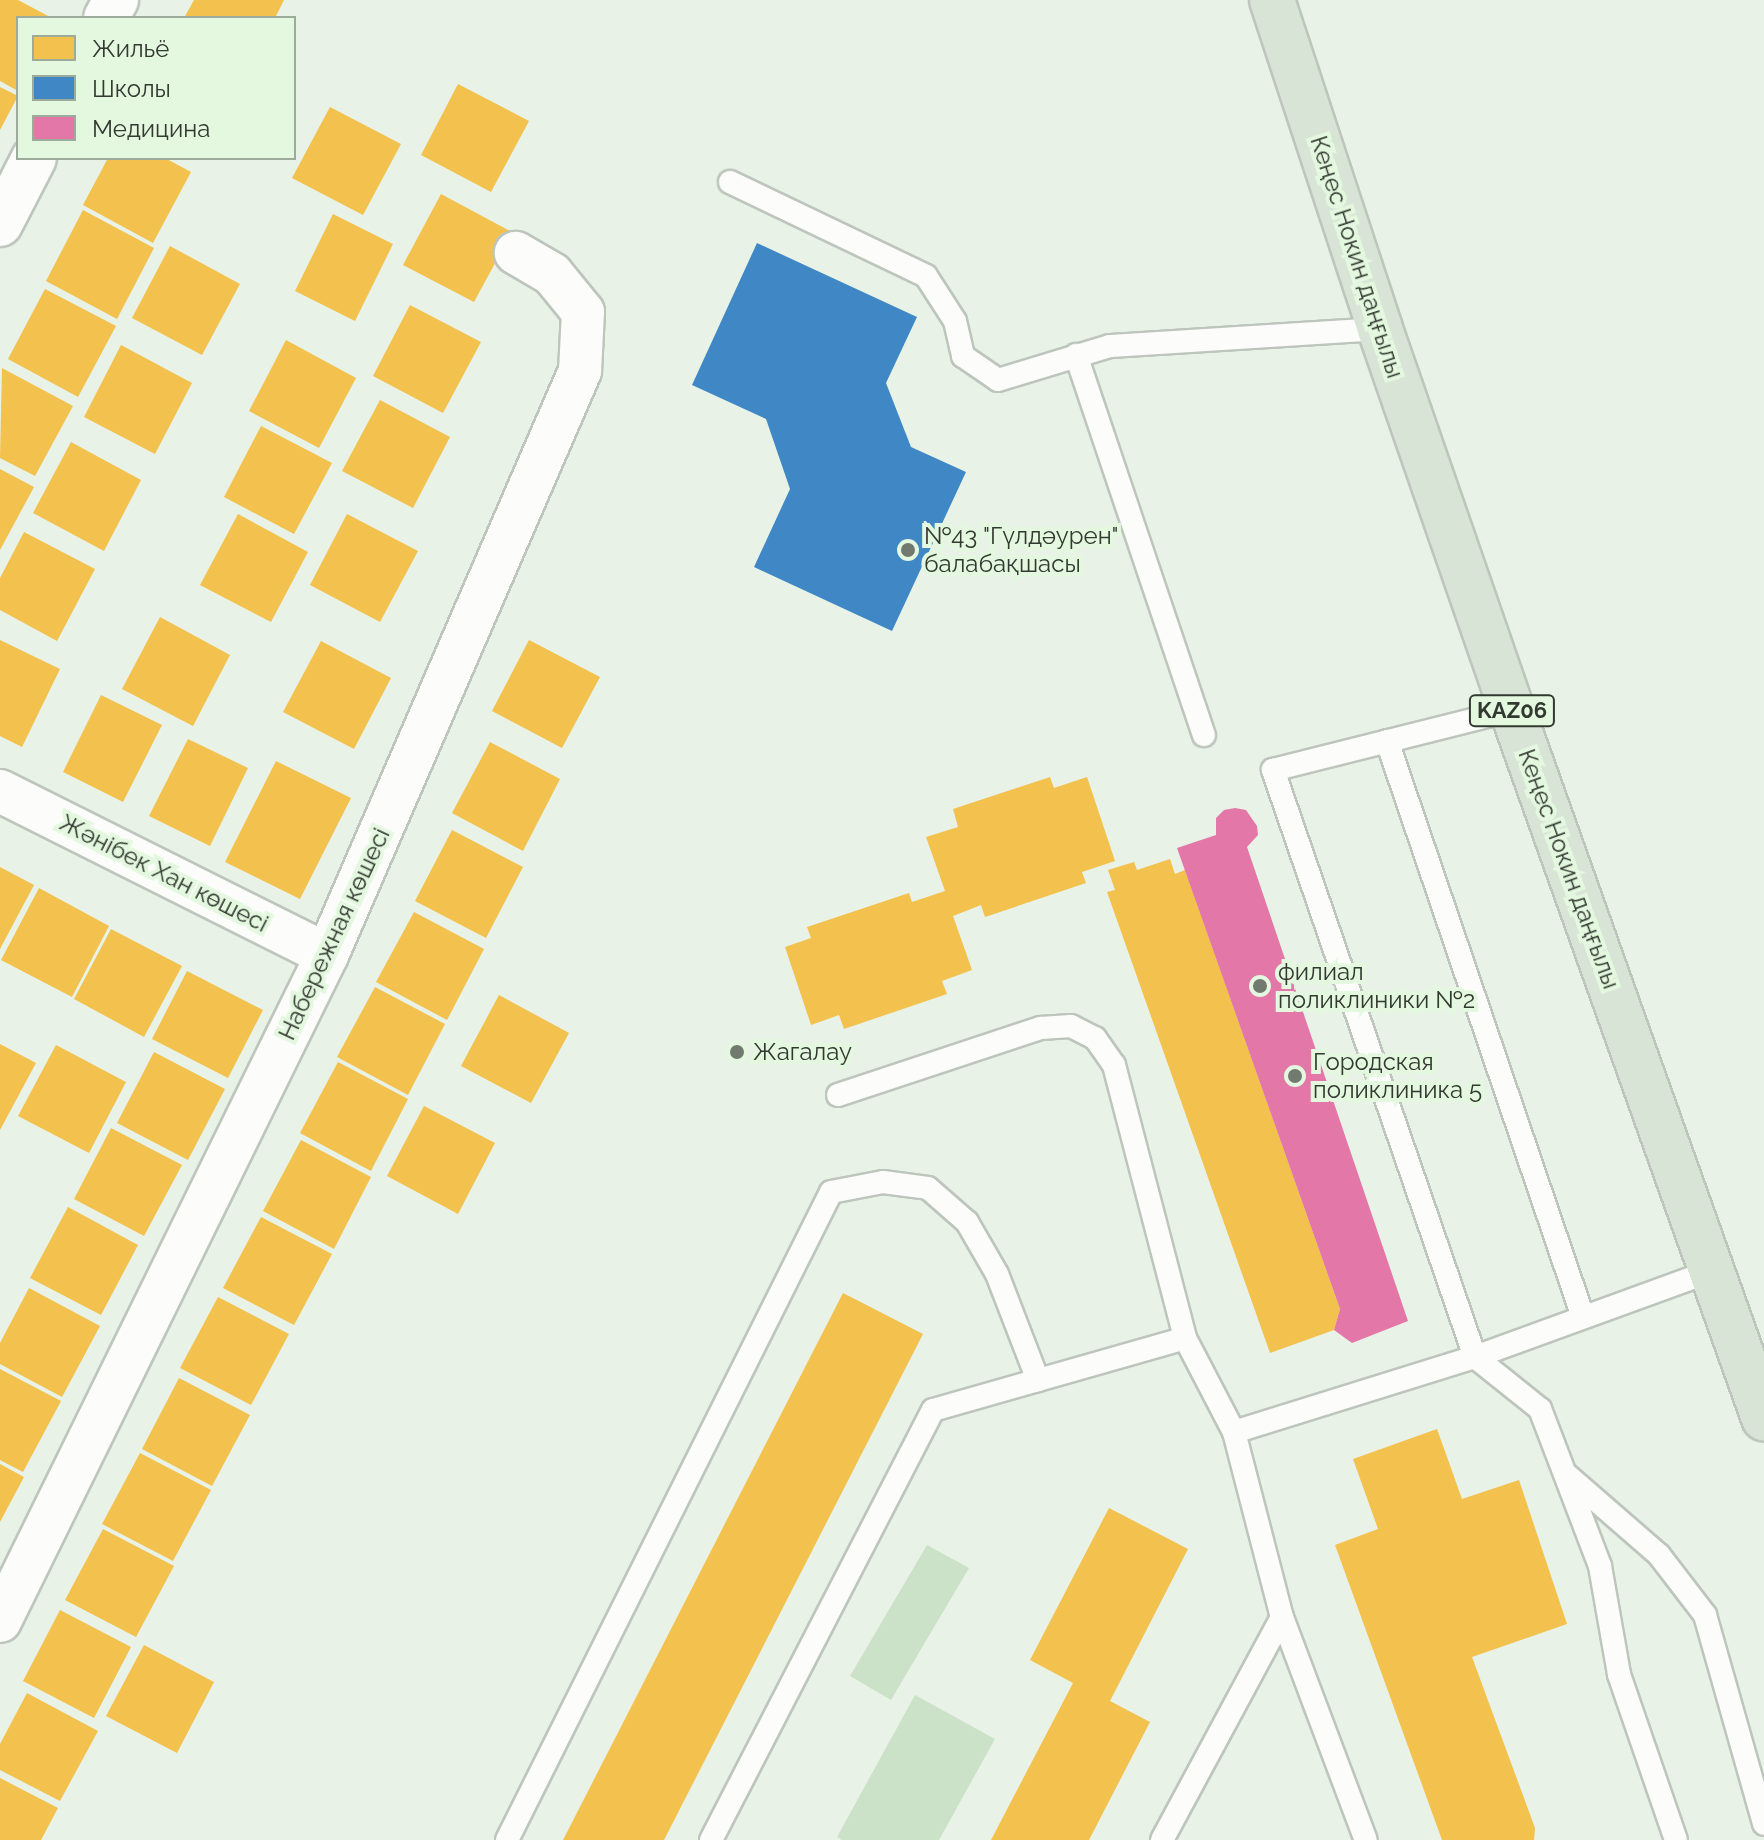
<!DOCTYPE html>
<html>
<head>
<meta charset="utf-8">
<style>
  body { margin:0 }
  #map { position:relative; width:1764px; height:1840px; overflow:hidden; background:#e8f2e6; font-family:Raleway,sans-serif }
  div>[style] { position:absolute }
  .green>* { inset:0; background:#cce2c8 }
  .homes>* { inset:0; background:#f2c14e }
  .schools>* { inset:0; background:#3f88c5 }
  .health>* { inset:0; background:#e377a8 }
  .roads { filter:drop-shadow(2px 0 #bdc5bc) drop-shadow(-2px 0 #bdc5bc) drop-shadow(0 2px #bdc5bc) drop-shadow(0 -2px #bdc5bc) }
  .lane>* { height:22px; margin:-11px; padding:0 11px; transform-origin:11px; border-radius:11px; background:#fcfdfb }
  .street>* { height:42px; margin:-21px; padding:0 21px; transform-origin:21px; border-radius:21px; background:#fcfdfb }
  .secondary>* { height:44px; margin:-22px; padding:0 22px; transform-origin:22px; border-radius:22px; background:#fcfdfb }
  .highway>* { height:44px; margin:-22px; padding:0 22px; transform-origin:22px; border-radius:22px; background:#d8e4d6 }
  .dots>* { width:22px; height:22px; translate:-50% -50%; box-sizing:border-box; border:4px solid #e4f8e0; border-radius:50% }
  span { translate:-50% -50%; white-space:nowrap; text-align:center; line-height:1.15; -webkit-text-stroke:8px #e4f8e0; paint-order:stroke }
  .shield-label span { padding:2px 6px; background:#e4f8e0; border:2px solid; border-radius:6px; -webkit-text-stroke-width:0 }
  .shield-label { font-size:22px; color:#323930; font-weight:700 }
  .street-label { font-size:24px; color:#323930 }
  .poi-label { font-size:24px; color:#323930 }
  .left { translate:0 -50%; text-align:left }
  .legend { position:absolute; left:16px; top:16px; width:280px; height:144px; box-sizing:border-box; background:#e4f8e0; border:2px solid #9dac9a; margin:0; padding:10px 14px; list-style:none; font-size:24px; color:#323930 }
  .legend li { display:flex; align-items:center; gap:16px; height:40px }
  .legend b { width:40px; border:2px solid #9dac9a }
</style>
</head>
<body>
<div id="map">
  <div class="green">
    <i style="clip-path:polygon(927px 1545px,969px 1568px,891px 1700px,850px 1676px)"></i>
    <i style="clip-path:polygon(915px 1695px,995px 1739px,939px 1840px,842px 1840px,837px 1837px)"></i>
  </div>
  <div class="homes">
    <i style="clip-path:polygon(0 0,18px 0,52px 18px,18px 18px,18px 91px,0 81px)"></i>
    <i style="clip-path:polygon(194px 0,284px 0,275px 18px,184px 18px)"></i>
    <i style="clip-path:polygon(458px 84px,529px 121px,491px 192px,421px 155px)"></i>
    <i style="clip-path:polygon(0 87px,18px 96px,0 130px)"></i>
    <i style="clip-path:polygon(330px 107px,401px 144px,363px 215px,292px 178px)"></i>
    <i style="clip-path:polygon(108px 158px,165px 158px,191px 172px,153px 243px,83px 205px)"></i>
    <i style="clip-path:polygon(441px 194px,512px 232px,474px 302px,403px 265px)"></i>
    <i style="clip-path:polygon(83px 210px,154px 248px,117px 319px,46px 281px)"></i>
    <i style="clip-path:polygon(333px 214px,393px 244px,355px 321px,295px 291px)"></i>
    <i style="clip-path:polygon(170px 246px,240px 284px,202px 355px,132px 318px)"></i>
    <i style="clip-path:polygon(45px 289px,116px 326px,78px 397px,8px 359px)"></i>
    <i style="clip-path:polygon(410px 305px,481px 342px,443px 413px,373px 376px)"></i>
    <i style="clip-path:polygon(286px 340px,356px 378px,319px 448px,249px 411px)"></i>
    <i style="clip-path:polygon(121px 345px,192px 383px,155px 454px,84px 417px)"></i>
    <i style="clip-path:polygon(2px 368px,73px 406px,35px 476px,0 458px)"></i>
    <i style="clip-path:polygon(380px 400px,450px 437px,413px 508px,342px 471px)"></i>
    <i style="clip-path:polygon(261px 426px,332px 463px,294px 534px,224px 497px)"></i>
    <i style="clip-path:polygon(71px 442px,141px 480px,104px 551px,33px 513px)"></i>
    <i style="clip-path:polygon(0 469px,34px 487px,0 550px)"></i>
    <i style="clip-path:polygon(238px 514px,308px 552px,271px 622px,200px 585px)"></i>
    <i style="clip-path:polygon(347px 514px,418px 551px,380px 622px,310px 585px)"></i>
    <i style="clip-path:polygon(24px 532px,95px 569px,57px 641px,0 610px,0 578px)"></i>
    <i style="clip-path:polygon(160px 617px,230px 655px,193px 726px,122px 689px)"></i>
    <i style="clip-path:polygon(0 640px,60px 669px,22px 747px,0 736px)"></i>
    <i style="clip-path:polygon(529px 640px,600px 677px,562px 748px,492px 711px)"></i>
    <i style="clip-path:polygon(321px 641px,391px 678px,354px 749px,283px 712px)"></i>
    <i style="clip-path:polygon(101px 695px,162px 725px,123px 802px,63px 772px)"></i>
    <i style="clip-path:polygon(188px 739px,248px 768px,210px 846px,149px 816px)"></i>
    <i style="clip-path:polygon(490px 742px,560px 779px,523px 851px,452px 813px)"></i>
    <i style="clip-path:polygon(276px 761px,351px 798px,300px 899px,225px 862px)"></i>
    <i style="clip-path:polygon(1050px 777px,1054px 788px,1087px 777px,1115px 861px,1082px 872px,1086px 883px,985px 917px,981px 905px,953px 916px,972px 970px,942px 981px,947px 994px,844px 1029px,839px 1015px,811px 1025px,785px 947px,811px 938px,807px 927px,909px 893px,912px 902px,945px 891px,926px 837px,958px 827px,953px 809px)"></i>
    <i style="clip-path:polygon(452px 830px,523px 867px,486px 938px,415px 901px)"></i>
    <i style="clip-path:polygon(1170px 859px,1175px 874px,1185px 870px,1340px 1309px,1334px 1330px,1270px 1353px,1107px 892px,1115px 890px,1108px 870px,1134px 862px,1137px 870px)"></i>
    <i style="clip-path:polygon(0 867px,34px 885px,0 949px)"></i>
    <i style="clip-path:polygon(39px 888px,109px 926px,72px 997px,1px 960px)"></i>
    <i style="clip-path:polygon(414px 912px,484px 949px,447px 1020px,376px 982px)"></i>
    <i style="clip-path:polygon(111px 929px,182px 966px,144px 1037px,74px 999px)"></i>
    <i style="clip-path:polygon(187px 971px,263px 1010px,228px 1078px,152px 1039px)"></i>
    <i style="clip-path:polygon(375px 987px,445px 1024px,408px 1095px,337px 1057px)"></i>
    <i style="clip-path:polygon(499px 995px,569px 1033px,531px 1103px,461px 1066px)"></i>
    <i style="clip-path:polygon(0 1044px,36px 1063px,0 1130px)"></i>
    <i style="clip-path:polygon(56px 1045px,126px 1082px,89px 1153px,18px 1116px)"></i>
    <i style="clip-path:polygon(154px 1052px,225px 1089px,188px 1160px,117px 1123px)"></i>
    <i style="clip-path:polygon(338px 1062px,408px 1099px,371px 1171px,300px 1133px)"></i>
    <i style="clip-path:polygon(424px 1106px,495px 1143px,458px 1214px,387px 1176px)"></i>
    <i style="clip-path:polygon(111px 1128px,182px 1165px,144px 1236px,74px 1199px)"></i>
    <i style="clip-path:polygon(301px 1140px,371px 1177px,334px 1249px,263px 1211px)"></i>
    <i style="clip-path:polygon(68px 1207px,138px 1245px,101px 1315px,30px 1278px)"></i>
    <i style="clip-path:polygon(261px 1217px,332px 1254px,294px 1325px,223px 1288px)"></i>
    <i style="clip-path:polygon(29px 1288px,100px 1326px,62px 1397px,0 1364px,0 1343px)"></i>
    <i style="clip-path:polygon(843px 1293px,923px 1334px,664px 1840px,563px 1840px)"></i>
    <i style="clip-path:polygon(218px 1297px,289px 1334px,251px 1405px,180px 1368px)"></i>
    <i style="clip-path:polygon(0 1369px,61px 1401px,23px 1472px,0 1460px)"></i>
    <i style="clip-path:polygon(179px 1378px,250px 1415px,212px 1486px,142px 1449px)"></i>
    <i style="clip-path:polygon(1437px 1429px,1462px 1499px,1519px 1480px,1567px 1624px,1472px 1657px,1535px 1828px,1534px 1840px,1442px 1840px,1335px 1545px,1378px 1529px,1353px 1459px)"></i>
    <i style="clip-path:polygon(140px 1453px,211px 1490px,173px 1561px,102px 1524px)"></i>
    <i style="clip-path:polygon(0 1464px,24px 1477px,0 1522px)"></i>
    <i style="clip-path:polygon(1109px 1508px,1188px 1549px,1110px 1701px,1150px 1722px,1089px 1840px,991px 1840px,1073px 1683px,1030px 1660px)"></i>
    <i style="clip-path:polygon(103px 1529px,174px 1566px,136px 1637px,65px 1600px)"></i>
    <i style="clip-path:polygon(60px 1610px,131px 1647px,94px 1718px,23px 1681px)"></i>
    <i style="clip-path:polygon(144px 1645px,214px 1682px,177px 1753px,106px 1716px)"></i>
    <i style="clip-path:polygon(27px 1693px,98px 1731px,60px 1801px,0 1770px,0 1744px)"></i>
    <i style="clip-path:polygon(0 1778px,58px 1808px,41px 1840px,0 1840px)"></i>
  </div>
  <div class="schools">
    <i style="clip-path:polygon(757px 243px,917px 317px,886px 383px,911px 447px,966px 472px,892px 631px,754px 567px,790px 489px,766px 419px,692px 385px)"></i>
  </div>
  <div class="health">
    <i style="clip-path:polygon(1235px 808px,1246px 810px,1257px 826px,1258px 835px,1247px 847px,1408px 1321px,1352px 1343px,1334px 1330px,1340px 1309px,1177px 848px,1216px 835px,1216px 818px,1224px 810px)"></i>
  </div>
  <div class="roads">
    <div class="lane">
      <i style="left:730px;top:182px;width:217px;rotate:25.6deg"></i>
      <i style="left:926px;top:276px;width:54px;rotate:57.2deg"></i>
      <i style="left:955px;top:321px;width:36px;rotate:77deg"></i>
      <i style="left:963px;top:356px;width:42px;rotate:34.4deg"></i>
      <i style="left:998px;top:380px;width:117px;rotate:-16.9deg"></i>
      <i style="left:1110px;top:346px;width:271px;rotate:-3.6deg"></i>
      <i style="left:1076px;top:355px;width:401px;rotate:71.4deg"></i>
      <i style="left:1387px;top:741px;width:608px;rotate:71.21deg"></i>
      <i style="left:838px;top:1095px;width:214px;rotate:-18.3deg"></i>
      <i style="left:1041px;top:1028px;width:30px;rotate:-4deg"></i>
      <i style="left:1071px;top:1026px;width:27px;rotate:27deg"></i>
      <i style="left:1095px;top:1038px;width:33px;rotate:55deg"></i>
      <i style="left:1114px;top:1065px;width:282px;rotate:75.4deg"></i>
      <i style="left:1234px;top:1432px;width:191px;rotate:75.5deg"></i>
      <i style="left:1282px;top:1617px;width:238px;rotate:69.4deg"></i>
      <i style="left:1567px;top:1475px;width:122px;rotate:41deg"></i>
      <i style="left:1659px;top:1555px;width:76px;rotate:52.5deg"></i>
      <i style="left:1705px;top:1615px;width:217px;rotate:74.2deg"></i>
      <i style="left:507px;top:1840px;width:724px;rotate:-63.43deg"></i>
      <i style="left:831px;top:1192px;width:53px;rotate:-10.9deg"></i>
      <i style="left:883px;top:1182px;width:45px;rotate:7.6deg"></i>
      <i style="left:928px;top:1188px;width:52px;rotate:41.1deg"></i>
      <i style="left:967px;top:1222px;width:60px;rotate:60deg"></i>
      <i style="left:997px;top:1274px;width:114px;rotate:68.9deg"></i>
      <i style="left:711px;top:1840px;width:484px;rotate:-62.7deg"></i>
      <i style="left:933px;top:1410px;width:262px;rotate:-15.9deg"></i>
      <i style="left:1185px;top:1338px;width:106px;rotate:62.5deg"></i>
      <i style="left:1234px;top:1432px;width:252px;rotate:-17.3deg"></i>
      <i style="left:1475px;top:1357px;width:621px;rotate:-108.99deg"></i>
      <i style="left:1273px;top:770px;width:246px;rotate:-14.1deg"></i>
      <i style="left:1162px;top:1840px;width:253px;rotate:-61.7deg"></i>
      <i style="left:1676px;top:1840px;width:176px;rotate:-109deg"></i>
      <i style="left:1619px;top:1674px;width:110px;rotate:-100deg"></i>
      <i style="left:1600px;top:1566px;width:168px;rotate:-110.9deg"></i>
      <i style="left:1540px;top:1409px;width:83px;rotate:-141.3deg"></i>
      <i style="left:1475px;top:1357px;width:251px;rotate:-20deg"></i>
    </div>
    <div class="street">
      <i style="left:0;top:791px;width:366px;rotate:26.6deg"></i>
      <i style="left:0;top:1621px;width:742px;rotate:-63.85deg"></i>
      <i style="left:327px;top:955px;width:636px;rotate:-66.58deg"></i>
      <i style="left:580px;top:371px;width:59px;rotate:-87.1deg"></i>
      <i style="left:583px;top:312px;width:49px;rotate:-129.2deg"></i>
      <i style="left:552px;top:274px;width:42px;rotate:-149.7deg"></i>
    </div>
    <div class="secondary">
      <i style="left:106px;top:18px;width:21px;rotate:-61deg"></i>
      <i style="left:0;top:224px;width:74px;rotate:-62.7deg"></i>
    </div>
    <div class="highway">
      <i style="left:1272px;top:0;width:346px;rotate:71.8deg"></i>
      <i style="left:1380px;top:329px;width:403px;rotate:70.9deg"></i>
      <i style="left:1512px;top:710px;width:752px;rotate:70.41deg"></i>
    </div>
  </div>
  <div class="dots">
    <i style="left:908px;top:550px;background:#727a70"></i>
    <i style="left:1260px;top:986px;background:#727a70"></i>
    <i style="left:737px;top:1052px;background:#727a70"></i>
    <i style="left:1295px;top:1076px;background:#727a70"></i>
  </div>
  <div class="shield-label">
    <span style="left:1512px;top:711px">KАZ06</span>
  </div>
  <div class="street-label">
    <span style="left:1357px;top:257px;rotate:72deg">Кеңес Нокин даңғылы</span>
    <span style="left:1569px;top:869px;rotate:70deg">Кеңес Нокин даңғылы</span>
    <span style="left:164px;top:873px;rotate:27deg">Жәнібек Хан көшесі</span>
    <span style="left:334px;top:934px;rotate:-65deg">Набережная көшесі</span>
  </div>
  <div class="poi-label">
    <span class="left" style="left:924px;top:550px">№43 "Гүлдәурен"<br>балабақшасы</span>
    <span class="left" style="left:1278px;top:986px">филиал<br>поликлиники №2</span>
    <span class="left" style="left:753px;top:1052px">Жагалау</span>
    <span class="left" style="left:1313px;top:1076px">Городская<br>поликлиника 5</span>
  </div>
  <ul class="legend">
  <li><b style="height:22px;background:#f2c14e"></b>Жильё</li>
  <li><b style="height:22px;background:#3f88c5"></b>Школы</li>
  <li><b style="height:22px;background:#e377a8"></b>Медицина</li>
  </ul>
</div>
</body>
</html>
